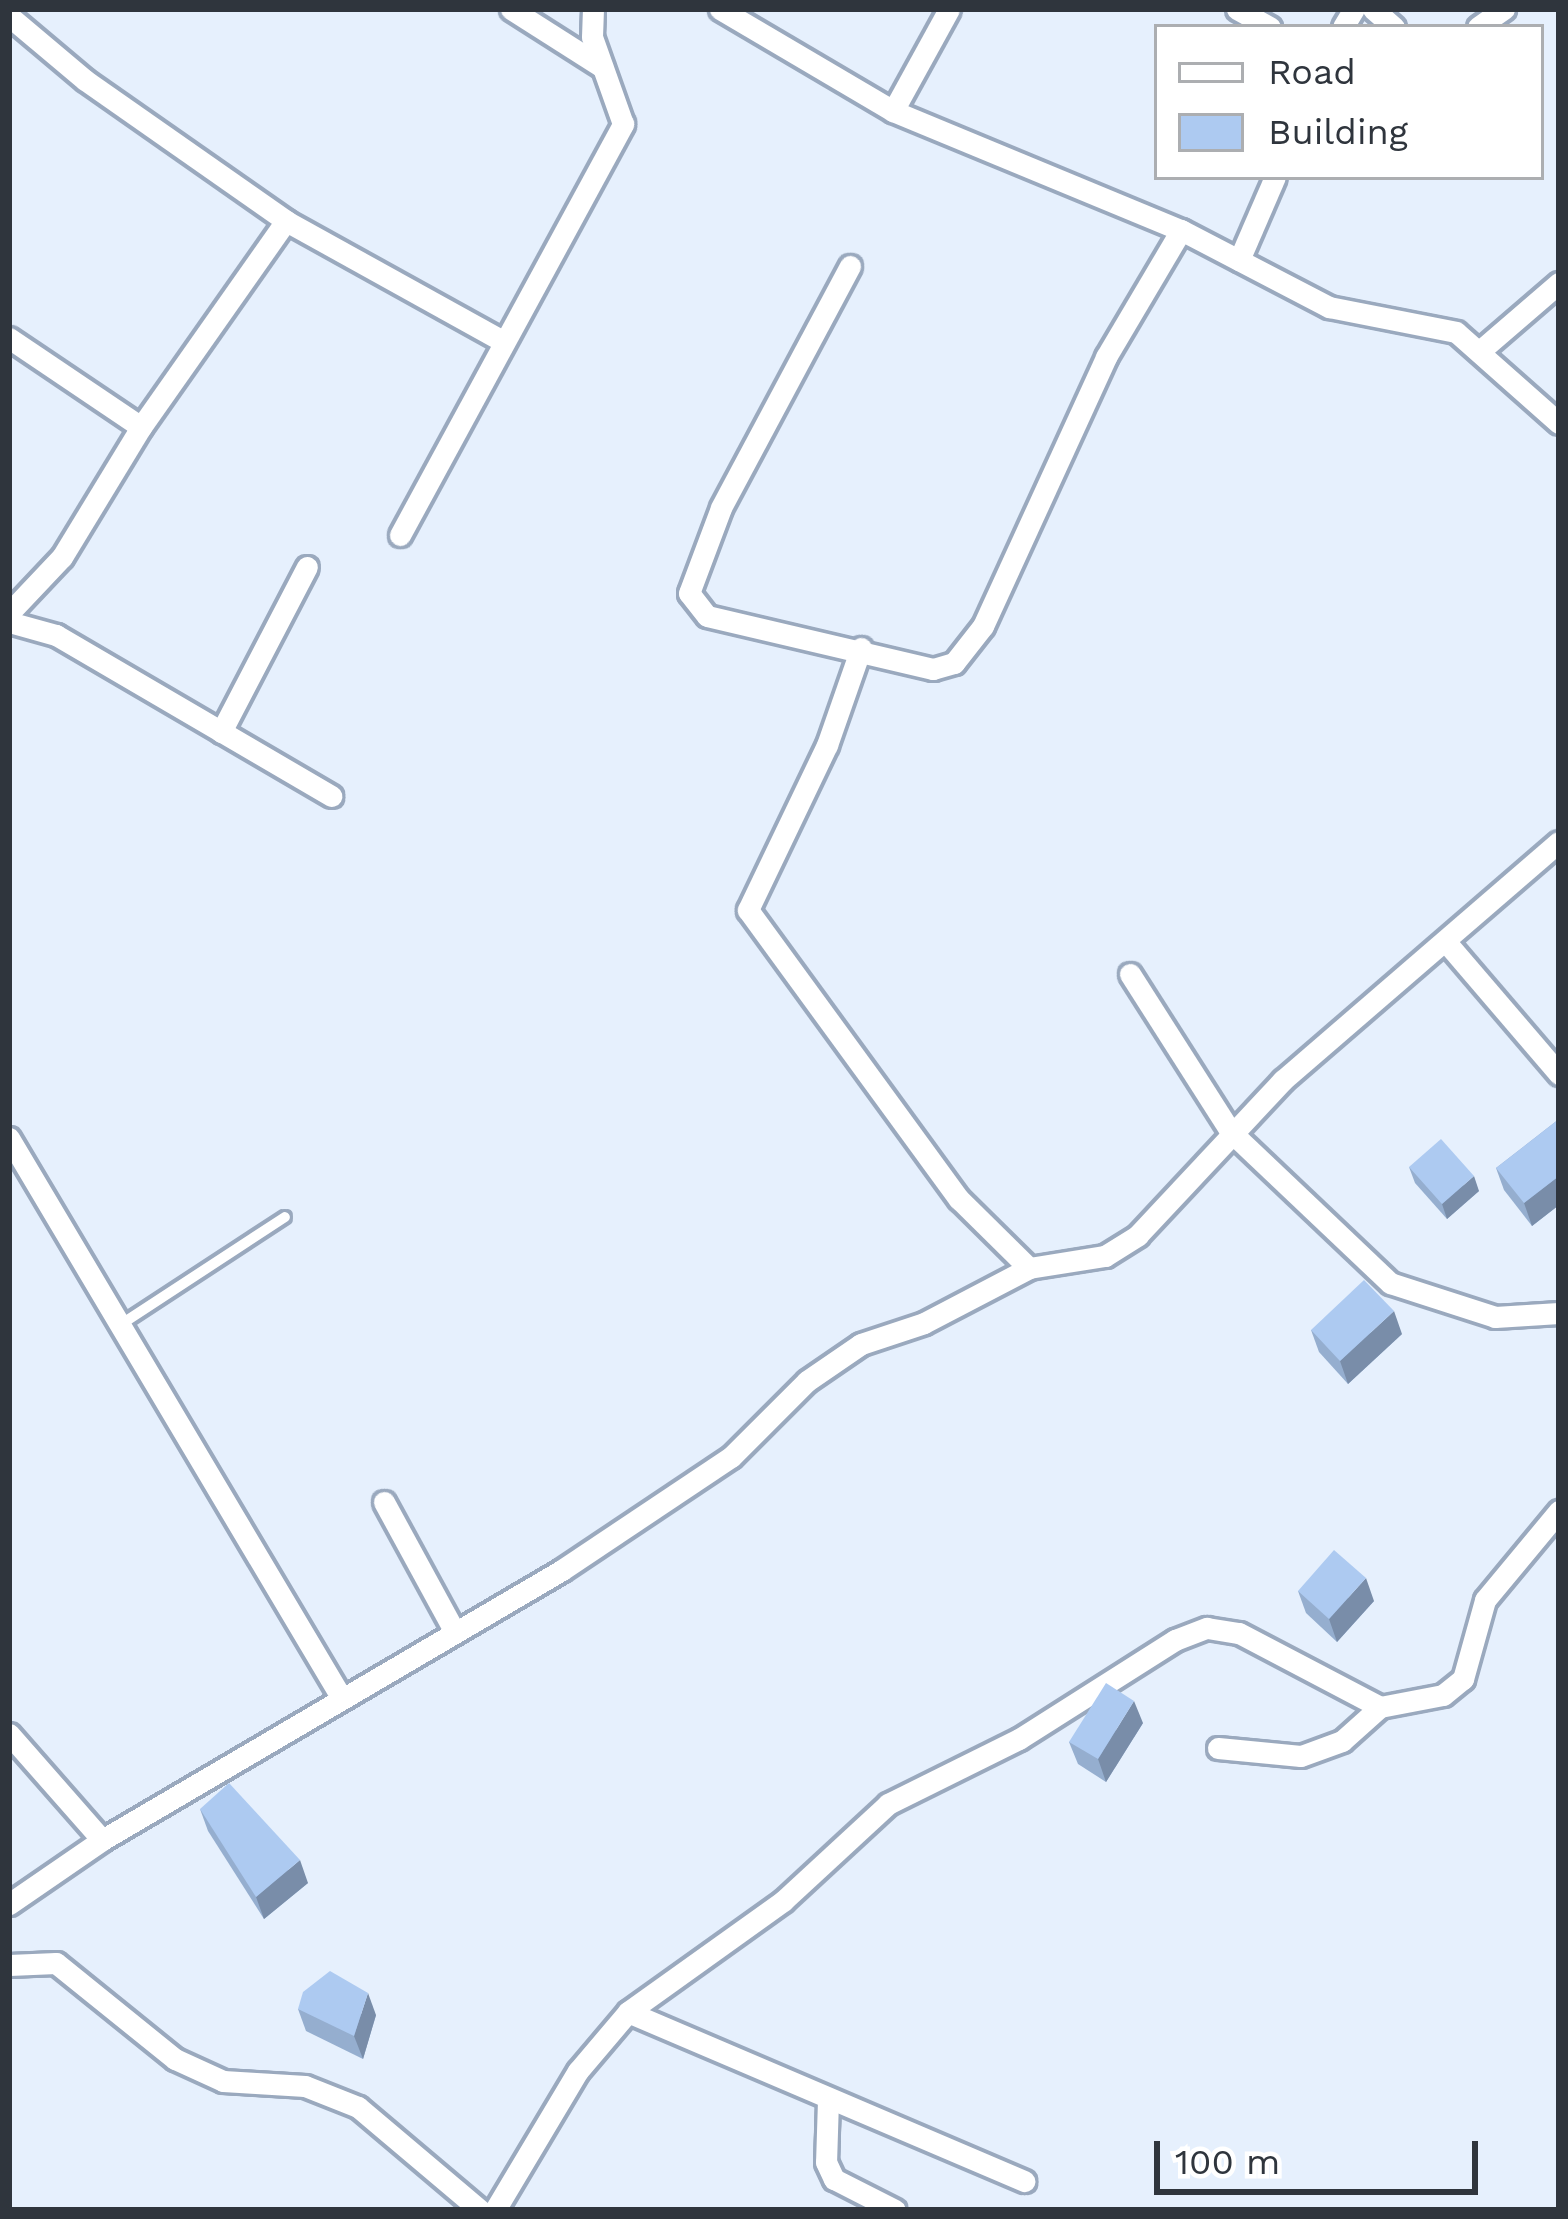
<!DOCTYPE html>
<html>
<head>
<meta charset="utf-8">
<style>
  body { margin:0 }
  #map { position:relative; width:1568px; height:2219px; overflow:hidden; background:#e6f0fd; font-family:"Work Sans",sans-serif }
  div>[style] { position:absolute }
  .roads { filter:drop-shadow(3px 0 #9aa9be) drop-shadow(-3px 0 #9aa9be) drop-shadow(0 3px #9aa9be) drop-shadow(0 -3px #9aa9be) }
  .lane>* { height:10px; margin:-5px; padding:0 5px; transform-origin:5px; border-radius:5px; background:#fff }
  .street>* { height:21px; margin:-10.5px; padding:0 10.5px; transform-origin:10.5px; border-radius:10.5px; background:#fff }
  .wall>* { inset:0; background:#95aecf }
  .shaded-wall>* { inset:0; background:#798da9 }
  .building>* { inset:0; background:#adcaf1 }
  span { translate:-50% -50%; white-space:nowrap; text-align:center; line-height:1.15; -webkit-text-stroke:9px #fff; paint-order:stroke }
  .frame { position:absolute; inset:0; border:12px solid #2f353d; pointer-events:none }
  .legend { position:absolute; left:1154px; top:24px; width:390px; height:156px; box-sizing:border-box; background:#fff; border:3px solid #acaeb1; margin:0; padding:15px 21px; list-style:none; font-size:36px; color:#2f353d }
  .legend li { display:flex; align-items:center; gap:24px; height:60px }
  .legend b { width:60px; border:3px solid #acaeb1 }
  .scale { position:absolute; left:1154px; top:2141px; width:324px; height:54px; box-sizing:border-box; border:6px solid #2f353d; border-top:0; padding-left:15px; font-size:36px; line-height:42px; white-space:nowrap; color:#2f353d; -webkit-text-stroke:9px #fff; paint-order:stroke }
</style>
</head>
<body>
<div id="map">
  <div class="roads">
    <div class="lane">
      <i style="left:120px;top:1325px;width:197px;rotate:-33.2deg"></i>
    </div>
    <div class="street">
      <i style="left:511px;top:9px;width:108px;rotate:32.5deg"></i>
      <i style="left:720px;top:9px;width:201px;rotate:30.5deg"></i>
      <i style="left:893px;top:111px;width:312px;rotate:22.5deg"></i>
      <i style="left:1181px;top:230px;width:167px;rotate:27.5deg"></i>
      <i style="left:1329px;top:307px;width:129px;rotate:11.1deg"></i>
      <i style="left:1456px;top:332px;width:137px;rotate:41.5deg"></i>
      <i style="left:1237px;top:9px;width:38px;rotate:29deg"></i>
      <i style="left:1373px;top:9px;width:28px;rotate:41deg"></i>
      <i style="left:9px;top:16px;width:99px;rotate:40.1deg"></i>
      <i style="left:85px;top:80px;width:246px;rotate:35deg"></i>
      <i style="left:286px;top:221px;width:249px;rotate:29deg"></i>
      <i style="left:1343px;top:27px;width:21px;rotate:-59deg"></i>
      <i style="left:1478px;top:27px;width:32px;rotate:-35deg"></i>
      <i style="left:893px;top:111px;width:116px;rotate:-61.2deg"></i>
      <i style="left:1239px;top:260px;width:90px;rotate:-66.6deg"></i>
      <i style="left:850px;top:266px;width:274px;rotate:118.1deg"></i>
      <i style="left:721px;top:508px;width:91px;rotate:110.6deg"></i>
      <i style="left:689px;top:593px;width:29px;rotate:52deg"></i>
      <i style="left:707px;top:616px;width:232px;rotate:13.2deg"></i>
      <i style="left:933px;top:669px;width:22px;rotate:-16deg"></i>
      <i style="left:954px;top:663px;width:47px;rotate:-51.9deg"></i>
      <i style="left:983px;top:626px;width:296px;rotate:-65.4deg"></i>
      <i style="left:1106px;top:357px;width:147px;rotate:-59.4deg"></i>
      <i style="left:9px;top:338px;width:159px;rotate:34deg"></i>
      <i style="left:1481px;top:350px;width:103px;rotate:-40.7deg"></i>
      <i style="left:400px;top:535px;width:468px;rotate:-61.5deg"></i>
      <i style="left:623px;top:124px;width:92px;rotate:-109.6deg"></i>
      <i style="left:592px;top:37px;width:28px;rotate:-88deg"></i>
      <i style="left:9px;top:613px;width:77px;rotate:-46.6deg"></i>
      <i style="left:62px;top:557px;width:152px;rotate:-58.7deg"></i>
      <i style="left:141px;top:427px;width:252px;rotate:-54.9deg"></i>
      <i style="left:9px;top:622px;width:49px;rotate:15.5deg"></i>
      <i style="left:56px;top:635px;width:319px;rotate:30.3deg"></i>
      <i style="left:861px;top:648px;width:103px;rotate:109.3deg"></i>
      <i style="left:827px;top:745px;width:183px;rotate:115.6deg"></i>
      <i style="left:748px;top:910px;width:358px;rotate:53.9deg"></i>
      <i style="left:959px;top:1199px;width:98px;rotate:44.6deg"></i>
      <i style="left:221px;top:732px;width:186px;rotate:-62.5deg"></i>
      <i style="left:1446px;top:942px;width:174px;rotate:49.4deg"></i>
      <i style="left:1130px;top:974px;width:186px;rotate:57.5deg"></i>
      <i style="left:1230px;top:1131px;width:221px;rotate:43.5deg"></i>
      <i style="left:1390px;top:1283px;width:110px;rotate:17.9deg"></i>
      <i style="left:1495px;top:1317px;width:64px;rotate:-3.6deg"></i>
      <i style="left:9px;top:1138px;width:650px;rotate:59.29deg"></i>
      <i style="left:384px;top:1502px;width:148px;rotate:61.4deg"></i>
      <i style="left:9px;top:1734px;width:141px;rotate:48.7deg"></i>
      <i style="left:1218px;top:1748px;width:83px;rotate:5.5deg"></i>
      <i style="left:1301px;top:1756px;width:44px;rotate:-20.1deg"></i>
      <i style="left:1342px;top:1741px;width:51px;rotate:-41.8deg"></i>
      <i style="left:9px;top:1904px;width:113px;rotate:-34.5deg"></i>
      <i style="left:102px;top:1840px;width:533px;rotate:-30.41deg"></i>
      <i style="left:562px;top:1570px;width:203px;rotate:-33.8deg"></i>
      <i style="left:731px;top:1457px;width:107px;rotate:-45deg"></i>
      <i style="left:807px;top:1381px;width:65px;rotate:-34.4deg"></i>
      <i style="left:861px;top:1344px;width:66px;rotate:-18.4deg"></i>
      <i style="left:924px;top:1323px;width:119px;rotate:-27.6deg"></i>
      <i style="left:1029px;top:1268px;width:77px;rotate:-9deg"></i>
      <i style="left:1105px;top:1256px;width:39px;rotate:-32deg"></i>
      <i style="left:1138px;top:1235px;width:212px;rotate:-46.9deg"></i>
      <i style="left:1283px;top:1080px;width:364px;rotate:-40.8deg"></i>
      <i style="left:9px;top:1965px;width:47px;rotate:-2.4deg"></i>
      <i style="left:56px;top:1963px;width:153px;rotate:38.9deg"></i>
      <i style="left:175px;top:2059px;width:53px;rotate:24.6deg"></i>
      <i style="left:223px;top:2081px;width:82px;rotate:3.5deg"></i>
      <i style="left:305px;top:2086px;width:57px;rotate:21.6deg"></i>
      <i style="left:358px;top:2107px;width:160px;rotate:40.2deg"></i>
      <i style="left:628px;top:2012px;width:431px;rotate:23.1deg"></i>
      <i style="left:828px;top:2100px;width:62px;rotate:91.8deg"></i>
      <i style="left:826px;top:2162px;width:19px;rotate:65deg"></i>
      <i style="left:834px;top:2179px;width:68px;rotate:26.9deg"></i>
      <i style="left:495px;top:2210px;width:162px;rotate:-59.2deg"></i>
      <i style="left:578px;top:2071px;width:77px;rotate:-49.7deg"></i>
      <i style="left:628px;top:2012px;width:191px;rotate:-35.6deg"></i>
      <i style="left:783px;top:1901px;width:143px;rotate:-42.7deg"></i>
      <i style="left:888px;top:1804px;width:146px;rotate:-26.4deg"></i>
      <i style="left:1019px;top:1739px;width:185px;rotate:-32.4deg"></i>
      <i style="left:1175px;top:1640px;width:34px;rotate:-21deg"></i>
      <i style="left:1207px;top:1628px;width:32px;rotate:9deg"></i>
      <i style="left:1239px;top:1633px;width:159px;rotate:27.7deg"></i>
      <i style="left:1380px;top:1707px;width:64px;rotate:-10.8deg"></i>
      <i style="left:1443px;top:1695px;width:26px;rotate:-39deg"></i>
      <i style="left:1463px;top:1679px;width:82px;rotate:-74.4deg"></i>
      <i style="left:1485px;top:1600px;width:116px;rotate:-50.3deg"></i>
    </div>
  </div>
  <div class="wall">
    <i style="clip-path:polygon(1559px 1119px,1559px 1205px,1532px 1226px,1504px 1190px,1496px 1168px)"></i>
    <i style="clip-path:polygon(1409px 1167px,1479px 1191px,1447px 1219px,1415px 1183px)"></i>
    <i style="clip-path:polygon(1311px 1330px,1402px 1334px,1348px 1384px,1319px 1352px)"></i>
    <i style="clip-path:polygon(1298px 1591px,1374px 1601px,1337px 1642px,1306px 1613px)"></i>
    <i style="clip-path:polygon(1143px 1723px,1106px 1782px,1078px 1764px,1069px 1742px)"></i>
    <i style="clip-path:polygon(200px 1809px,308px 1883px,264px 1919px,208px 1831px)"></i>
    <i style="clip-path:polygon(298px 2009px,376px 2015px,363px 2059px,306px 2031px)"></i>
  </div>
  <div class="shaded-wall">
    <i style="clip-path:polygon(1474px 1176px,1479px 1191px,1447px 1219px,1442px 1204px)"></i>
    <i style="clip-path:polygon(1559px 1176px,1559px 1205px,1532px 1226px,1524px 1203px)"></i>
    <i style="clip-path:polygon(1394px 1311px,1402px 1334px,1348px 1384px,1340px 1361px)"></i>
    <i style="clip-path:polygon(1366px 1578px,1374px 1601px,1337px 1642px,1329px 1619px)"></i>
    <i style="clip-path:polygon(1134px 1701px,1143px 1723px,1106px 1782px,1098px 1759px)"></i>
    <i style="clip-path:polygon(300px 1860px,308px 1883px,264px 1919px,256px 1897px)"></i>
    <i style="clip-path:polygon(368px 1993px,376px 2015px,363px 2059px,354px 2036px)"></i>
  </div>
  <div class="building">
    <i style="clip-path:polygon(1559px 1119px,1559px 1176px,1524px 1203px,1496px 1168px)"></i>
    <i style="clip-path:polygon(1441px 1139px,1474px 1176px,1442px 1204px,1409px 1167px)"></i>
    <i style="clip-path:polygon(1364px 1280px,1394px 1311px,1340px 1361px,1311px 1330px)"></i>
    <i style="clip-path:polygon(1334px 1550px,1366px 1578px,1329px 1619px,1298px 1591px)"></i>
    <i style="clip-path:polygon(1106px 1683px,1134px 1701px,1098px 1759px,1069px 1742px)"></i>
    <i style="clip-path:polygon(229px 1783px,300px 1860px,256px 1897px,200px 1809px)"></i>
    <i style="clip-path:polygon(330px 1971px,368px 1993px,354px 2036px,298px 2009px,303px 1992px)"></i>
  </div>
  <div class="frame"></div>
  <ul class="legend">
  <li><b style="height:15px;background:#fff"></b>Road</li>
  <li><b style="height:33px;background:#adcaf1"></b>Building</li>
  </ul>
  <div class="scale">100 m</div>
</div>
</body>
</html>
